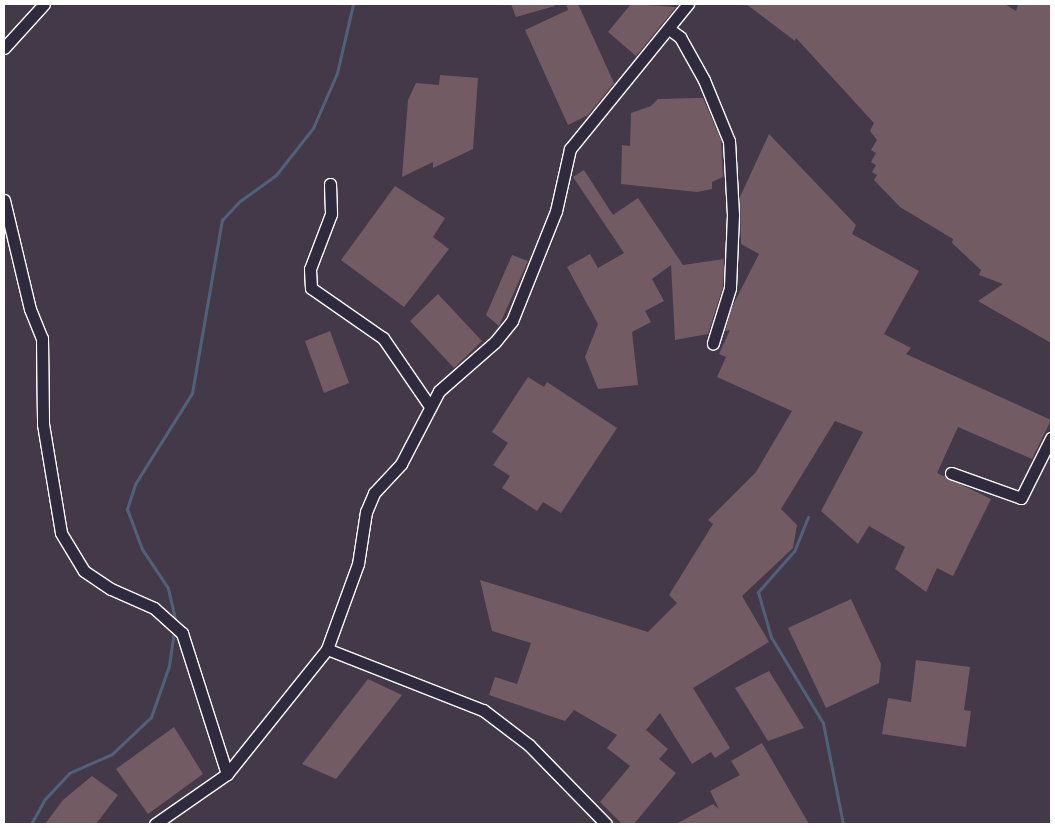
<!DOCTYPE html>
<html>
<head>
<meta charset="utf-8">
<style>
  body { margin:0 }
  #map { position:relative; width:1055px; height:828px; overflow:hidden; background:#433948; font-family:"Indie Flower",sans-serif }
  div>[style] { position:absolute }
  .stream>* { height:3px; margin:-1.5px; padding:0 1.5px; transform-origin:1.5px; border-radius:1.5px; background:#50627b }
  .building>* { inset:0; background:#735b63 }
  .roads { filter:drop-shadow(1px 0 #fff) drop-shadow(-1px 0 #fff) drop-shadow(0 1px #fff) drop-shadow(0 -1px #fff) }
  .minor>* { height:11px; margin:-5.5px; padding:0 5.5px; transform-origin:5.5px; border-radius:5.5px; background:#2f2a3d }
  span { translate:-50% -50%; white-space:nowrap; text-align:center; line-height:1.15; -webkit-text-stroke:5px #2f2a3d; paint-order:stroke }
  .frame { position:absolute; inset:0; border:5px solid #fff; pointer-events:none }
</style>
</head>
<body>
<div id="map">
  <div class="stream">
    <i style="left:808px;top:517px;width:37px;rotate:112deg"></i>
    <i style="left:794px;top:551px;width:55px;rotate:131.3deg"></i>
    <i style="left:758px;top:592px;width:47px;rotate:73.9deg"></i>
    <i style="left:771px;top:637px;width:100px;rotate:58.8deg"></i>
    <i style="left:823px;top:723px;width:103px;rotate:78.8deg"></i>
    <i style="left:176px;top:623px;width:36px;rotate:-103deg"></i>
    <i style="left:168px;top:588px;width:47px;rotate:-123.7deg"></i>
    <i style="left:142px;top:549px;width:43px;rotate:-110.6deg"></i>
    <i style="left:127px;top:509px;width:26px;rotate:-72deg"></i>
    <i style="left:135px;top:484px;width:107px;rotate:-57.9deg"></i>
    <i style="left:192px;top:393px;width:176px;rotate:-80.2deg"></i>
    <i style="left:222px;top:220px;width:26px;rotate:-47deg"></i>
    <i style="left:240px;top:201px;width:44px;rotate:-35.8deg"></i>
    <i style="left:276px;top:175px;width:60px;rotate:-51.8deg"></i>
    <i style="left:313px;top:128px;width:60px;rotate:-66.4deg"></i>
    <i style="left:337px;top:73px;width:71px;rotate:-76.9deg"></i>
    <i style="left:31px;top:824px;width:29px;rotate:-61deg"></i>
    <i style="left:45px;top:799px;width:35px;rotate:-47deg"></i>
    <i style="left:69px;top:773px;width:47px;rotate:-23.8deg"></i>
    <i style="left:112px;top:754px;width:54px;rotate:-43.5deg"></i>
    <i style="left:151px;top:717px;width:54px;rotate:-70.6deg"></i>
    <i style="left:169px;top:666px;width:35px;rotate:-82deg"></i>
  </div>
  <div class="building">
    <i style="clip-path:polygon(511px 4px,554px 4px,555px 6px,516px 17px)"></i>
    <i style="clip-path:polygon(566px 4px,578px 4px,614px 83px,588px 115px,568px 125px,525px 30px,568px 10px)"></i>
    <i style="clip-path:polygon(631px 4px,676px 7px,636px 56px,608px 32px)"></i>
    <i style="clip-path:polygon(746px 4px,1005px 4px,1016px 11px,1018px 4px,1051px 4px,1051px 343px,978px 301px,1003px 284px,979px 275px,981px 270px,952px 243px,953px 239px,900px 207px,874px 180px,877px 175px,872px 172px,876px 165px,871px 162px,876px 153px,871px 150px,877px 140px,870px 131px,874px 123px,796px 38px,795px 41px)"></i>
    <i style="clip-path:polygon(440px 75px,478px 78px,473px 149px,433px 168px,433px 162px,402px 177px,408px 100px,416px 83px,439px 85px)"></i>
    <i style="clip-path:polygon(697px 98px,703px 98px,721px 140px,723px 177px,712px 182px,712px 189px,697px 192px,621px 184px,622px 145px,630px 146px,631px 113px,651px 106px,658px 99px)"></i>
    <i style="clip-path:polygon(769px 134px,856px 225px,852px 234px,919px 271px,884px 334px,911px 348px,906px 354px,1051px 420px,1032px 459px,958px 427px,937px 473px,991px 499px,953px 576px,937px 568px,926px 592px,895px 569px,905px 547px,869px 526px,858px 544px,821px 511px,863px 432px,835px 421px,781px 509px,797px 525px,793px 548px,742px 596px,769px 642px,693px 688px,730px 748px,715px 758px,711px 752px,692px 764px,660px 713px,646px 730px,668px 749px,659px 759px,676px 773px,634px 824px,622px 824px,600px 802px,630px 766px,607px 748px,617px 735px,574px 710px,565px 721px,489px 695px,495px 677px,517px 684px,531px 643px,492px 631px,480px 580px,648px 632px,677px 603px,669px 595px,713px 524px,708px 520px,756px 472px,792px 411px,717px 377px,726px 357px,719px 354px,730px 330px,725px 331px,731px 309px,759px 254px,741px 244px,740px 197px)"></i>
    <i style="clip-path:polygon(584px 170px,613px 215px,638px 198px,683px 265px,724px 259px,723px 287px,708px 334px,675px 340px,671px 265px,652px 279px,664px 301px,645px 311px,651px 322px,632px 332px,638px 385px,598px 389px,585px 357px,598px 324px,567px 267px,590px 254px,598px 268px,624px 253px,573px 177px)"></i>
    <i style="clip-path:polygon(395px 186px,445px 218px,433px 237px,449px 249px,404px 307px,341px 260px)"></i>
    <i style="clip-path:polygon(512px 255px,528px 261px,499px 326px,486px 315px)"></i>
    <i style="clip-path:polygon(438px 294px,482px 341px,454px 368px,410px 321px)"></i>
    <i style="clip-path:polygon(330px 331px,349px 383px,324px 393px,305px 341px)"></i>
    <i style="clip-path:polygon(528px 377px,544px 387px,547px 382px,617px 428px,561px 513px,543px 502px,537px 511px,502px 488px,510px 476px,493px 465px,508px 443px,492px 432px)"></i>
    <i style="clip-path:polygon(851px 599px,881px 664px,879px 683px,826px 708px,788px 628px)"></i>
    <i style="clip-path:polygon(916px 660px,970px 667px,964px 710px,971px 711px,966px 747px,882px 734px,888px 698px,911px 702px)"></i>
    <i style="clip-path:polygon(769px 671px,804px 728px,768px 741px,735px 688px)"></i>
    <i style="clip-path:polygon(368px 679px,402px 695px,336px 779px,302px 764px)"></i>
    <i style="clip-path:polygon(174px 727px,203px 774px,148px 814px,116px 769px)"></i>
    <i style="clip-path:polygon(762px 743px,809px 824px,676px 824px,713px 804px,719px 809px,710px 791px,740px 775px,731px 761px)"></i>
    <i style="clip-path:polygon(92px 776px,118px 795px,96px 824px,45px 824px,63px 800px)"></i>
  </div>
  <div class="roads">
    <div class="minor">
      <i style="left:669px;top:29px;width:14px;rotate:36deg"></i>
      <i style="left:680px;top:37px;width:49px;rotate:60.8deg"></i>
      <i style="left:704px;top:80px;width:66px;rotate:67.7deg"></i>
      <i style="left:729px;top:141px;width:74px;rotate:86.9deg"></i>
      <i style="left:733px;top:215px;width:73px;rotate:92.4deg"></i>
      <i style="left:730px;top:288px;width:58px;rotate:107.2deg"></i>
      <i style="left:4px;top:48px;width:59px;rotate:-47.7deg"></i>
      <i style="left:330px;top:184px;width:30px;rotate:88deg"></i>
      <i style="left:331px;top:214px;width:59px;rotate:110.9deg"></i>
      <i style="left:310px;top:269px;width:19px;rotate:87deg"></i>
      <i style="left:311px;top:288px;width:88px;rotate:34.8deg"></i>
      <i style="left:383px;top:338px;width:81px;rotate:55.5deg"></i>
      <i style="left:4px;top:200px;width:112px;rotate:76.6deg"></i>
      <i style="left:30px;top:309px;width:31px;rotate:68deg"></i>
      <i style="left:42px;top:338px;width:86px;rotate:89.3deg"></i>
      <i style="left:43px;top:424px;width:110px;rotate:80.6deg"></i>
      <i style="left:61px;top:533px;width:44px;rotate:58.8deg"></i>
      <i style="left:84px;top:571px;width:32px;rotate:34deg"></i>
      <i style="left:111px;top:589px;width:47px;rotate:23.8deg"></i>
      <i style="left:154px;top:608px;width:38px;rotate:42deg"></i>
      <i style="left:182px;top:633px;width:148px;rotate:72.3deg"></i>
      <i style="left:951px;top:473px;width:74px;rotate:19.7deg"></i>
      <i style="left:1021px;top:498px;width:67px;rotate:-63.4deg"></i>
      <i style="left:327px;top:649px;width:168px;rotate:21.4deg"></i>
      <i style="left:483px;top:710px;width:58px;rotate:37.3deg"></i>
      <i style="left:529px;top:745px;width:110px;rotate:45.7deg"></i>
      <i style="left:155px;top:824px;width:88px;rotate:-34.8deg"></i>
      <i style="left:227px;top:774px;width:160px;rotate:-51.3deg"></i>
      <i style="left:327px;top:649px;width:90px;rotate:-70deg"></i>
      <i style="left:358px;top:564px;width:53px;rotate:-81.3deg"></i>
      <i style="left:366px;top:512px;width:21px;rotate:-67deg"></i>
      <i style="left:374px;top:493px;width:40px;rotate:-47deg"></i>
      <i style="left:401px;top:464px;width:82px;rotate:-62.5deg"></i>
      <i style="left:439px;top:391px;width:74px;rotate:-41.2deg"></i>
      <i style="left:495px;top:342px;width:27px;rotate:-51deg"></i>
      <i style="left:512px;top:321px;width:118px;rotate:-68.2deg"></i>
      <i style="left:556px;top:211px;width:64px;rotate:-77.3deg"></i>
      <i style="left:570px;top:149px;width:187px;rotate:-50.9deg"></i>
    </div>
  </div>
  <div class="frame"></div>
</div>
</body>
</html>
